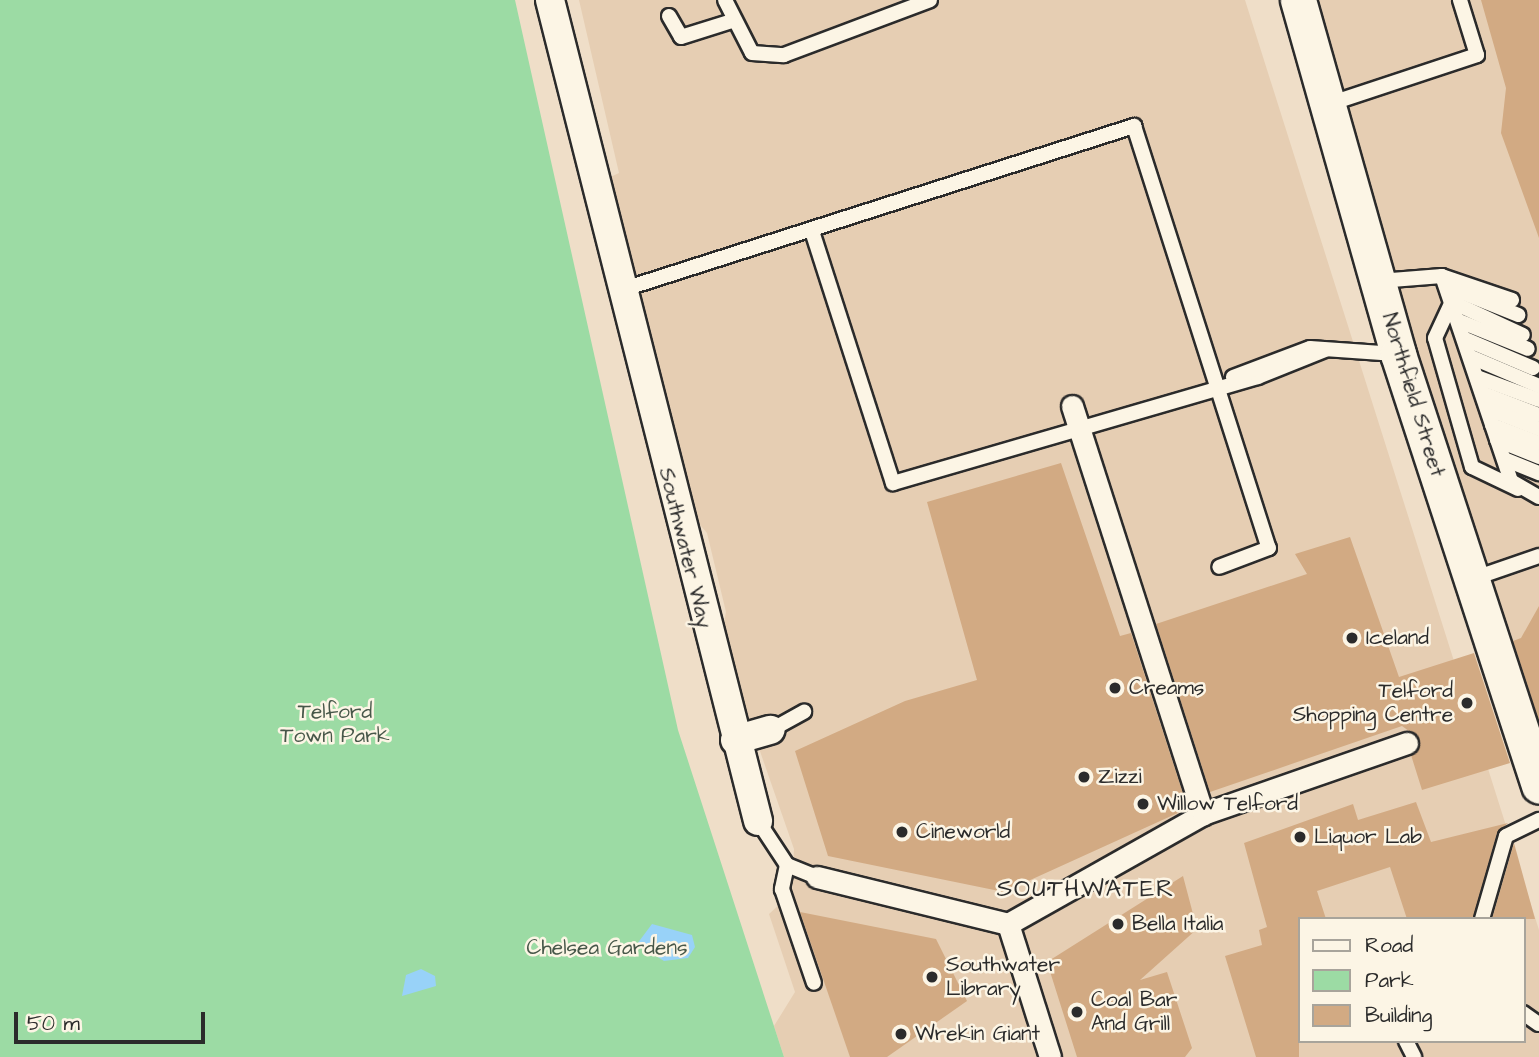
<!DOCTYPE html>
<html>
<head>
<meta charset="utf-8">
<style>
  body { margin:0 }
  #map { position:relative; width:1539px; height:1057px; overflow:hidden; background:#efdec8; font-family:"Architects Daughter",sans-serif }
  div>[style] { position:absolute }
  .built>* { inset:0; background:#e6ceb3 }
  .green>* { inset:0; background:#9cdba4 }
  .water>* { inset:0; background:#98d2f8 }
  .building>* { inset:0; background:#d2aa83 }
  .roads { filter:drop-shadow(2px 0 #2b2b2b) drop-shadow(-2px 0 #2b2b2b) drop-shadow(0 2px #2b2b2b) drop-shadow(0 -2px #2b2b2b) }
  .service>* { height:14px; margin:-7px; padding:0 7px; transform-origin:7px; border-radius:7px; background:#fcf5e5 }
  .pedestrian>* { height:21px; margin:-10.5px; padding:0 10.5px; transform-origin:10.5px; border-radius:10.5px; background:#fcf5e5 }
  .minor>* { height:28px; margin:-14px; padding:0 14px; transform-origin:14px; border-radius:14px; background:#fcf5e5 }
  .tertiary>* { height:35px; margin:-17.5px; padding:0 17.5px; transform-origin:17.5px; border-radius:17.5px; background:#fcf5e5 }
  .dots>* { width:19px; height:19px; translate:-50% -50%; box-sizing:border-box; border:4px solid #fcf5e5; border-radius:50% }
  span { translate:-50% -50%; white-space:nowrap; text-align:center; line-height:1.15; -webkit-text-stroke:5px #fcf5e5; paint-order:stroke }
  .street-label { font-size:21px; color:#2b2b2b }
  .poi-label { font-size:21px; color:#2b2b2b }
  .left { translate:0 -50%; text-align:left }
  .right { translate:-100% -50%; text-align:right }
  .park-label { font-size:21px; color:#475749 }
  .quarter-label { font-size:24px; color:#2b2b2b; letter-spacing:2px }
  .legend { position:absolute; left:1298px; top:917px; width:228px; height:126px; box-sizing:border-box; background:#fcf5e5; border:2px solid #a8a49b; margin:0; padding:9px 12px; list-style:none; font-size:21px; color:#2b2b2b }
  .legend li { display:flex; align-items:center; gap:14px; height:35px }
  .legend b { width:35px; border:2px solid #a8a49b }
  .scale { position:absolute; left:14px; top:1012px; width:191px; height:32px; box-sizing:border-box; border:4px solid #2b2b2b; border-top:0; padding-left:9px; font-size:21px; line-height:24px; white-space:nowrap; color:#2b2b2b; -webkit-text-stroke:5px #fcf5e5; paint-order:stroke }
</style>
</head>
<body>
<div id="map">
  <div class="built">
    <i style="clip-path:polygon(evenodd,579px 0,1245px 0,1539px 930px,1539px 1057px,784px 1057px,774px 1026px,795px 992px,769px 914px,792px 893px,794px 849px,721px 639px,726px 612px,707px 533px,689px 512px,604px 180px,619px 173px,579px 0,1299px 919px,1523px 919px,1523px 1041px,1299px 1041px,1299px 919px)"></i>
    <i style="clip-path:polygon(1313px 0,1539px 0,1539px 742px,1475px 545px)"></i>
  </div>
  <div class="green">
    <i style="clip-path:polygon(0 0,515px 0,678px 730px,784px 1057px,0 1057px)"></i>
  </div>
  <div class="water">
    <i style="clip-path:polygon(652px 924px,692px 935px,695px 947px,688px 958px,664px 961px,637px 944px)"></i>
    <i style="clip-path:polygon(421px 969px,435px 976px,436px 986px,402px 996px,406px 975px)"></i>
  </div>
  <div class="building">
    <i style="clip-path:polygon(1481px 0,1539px 0,1539px 238px,1501px 133px,1506px 88px)"></i>
    <i style="clip-path:polygon(1061px 463px,1120px 636px,1131px 633px,1185px 800px,1177px 803px,1180px 812px,1004px 892px,828px 856px,795px 751px,905px 701px,977px 680px,927px 502px)"></i>
    <i style="clip-path:polygon(1350px 537px,1399px 677px,1474px 653px,1510px 763px,1422px 790px,1411px 755px,1420px 739px,1402px 726px,1210px 792px,1156px 624px,1307px 574px,1295px 554px)"></i>
    <i style="clip-path:polygon(1539px 606px,1539px 721px,1513px 641px,1521px 638px)"></i>
    <i style="clip-path:polygon(1416px 802px,1431px 842px,1508px 823px,1497px 833px,1473px 919px,1407px 919px,1390px 867px,1317px 891px,1326px 919px,1299px 919px,1299px 1057px,1256px 1057px,1225px 956px,1262px 945px,1259px 930px,1267px 927px,1244px 843px,1353px 804px,1358px 820px)"></i>
    <i style="clip-path:polygon(1514px 843px,1535px 919px,1492px 919px)"></i>
    <i style="clip-path:polygon(1183px 876px,1197px 929px,1140px 980px,1167px 972px,1192px 1048px,1185px 1057px,1077px 1057px,1047px 962px)"></i>
    <i style="clip-path:polygon(800px 912px,936px 939px,967px 1001px,887px 1057px,850px 1057px)"></i>
  </div>
  <div class="roads">
    <div class="service">
      <i style="left:725px;top:0;width:59px;rotate:63deg"></i>
      <i style="left:752px;top:53px;width:32px;rotate:4deg"></i>
      <i style="left:784px;top:55px;width:156px;rotate:-20.6deg"></i>
      <i style="left:669px;top:16px;width:24px;rotate:60deg"></i>
      <i style="left:681px;top:37px;width:53px;rotate:-17.4deg"></i>
      <i style="left:1329px;top:104px;width:156px;rotate:-18.3deg"></i>
      <i style="left:1477px;top:55px;width:58px;rotate:-107.2deg"></i>
      <i style="left:812px;top:231px;width:265px;rotate:72.2deg"></i>
      <i style="left:893px;top:483px;width:380px;rotate:-16.2deg"></i>
      <i style="left:1258px;top:377px;width:72px;rotate:-21.9deg"></i>
      <i style="left:1442px;top:276px;width:74px;rotate:18.9deg"></i>
      <i style="left:1379px;top:281px;width:63px;rotate:-4.5deg"></i>
      <i style="left:1442px;top:276px;width:216px;rotate:71.4deg"></i>
      <i style="left:1511px;top:481px;width:32px;rotate:30deg"></i>
      <i style="left:1446px;top:286px;width:78px;rotate:21.9deg"></i>
      <i style="left:621px;top:290px;width:539px;rotate:-17.73deg"></i>
      <i style="left:1134px;top:126px;width:443px;rotate:72.3deg"></i>
      <i style="left:1269px;top:548px;width:53px;rotate:159.2deg"></i>
      <i style="left:1459px;top:321px;width:74px;rotate:22.1deg"></i>
      <i style="left:1465px;top:339px;width:74px;rotate:23.1deg"></i>
      <i style="left:1471px;top:357px;width:74px;rotate:23.1deg"></i>
      <i style="left:1233px;top:377px;width:82px;rotate:-20.6deg"></i>
      <i style="left:1310px;top:348px;width:86px;rotate:4deg"></i>
      <i style="left:1477px;top:377px;width:66px;rotate:20.4deg"></i>
      <i style="left:1482px;top:393px;width:61px;rotate:21.1deg"></i>
      <i style="left:1488px;top:409px;width:55px;rotate:21.4deg"></i>
      <i style="left:1492px;top:425px;width:50px;rotate:21deg"></i>
      <i style="left:1497px;top:440px;width:45px;rotate:22deg"></i>
      <i style="left:1504px;top:459px;width:38px;rotate:22deg"></i>
      <i style="left:1518px;top:489px;width:51px;rotate:-154.4deg"></i>
      <i style="left:1472px;top:467px;width:134px;rotate:-106deg"></i>
      <i style="left:1435px;top:338px;width:40px;rotate:-65deg"></i>
      <i style="left:1452px;top:302px;width:78px;rotate:24.9deg"></i>
      <i style="left:1472px;top:579px;width:71px;rotate:-18.9deg"></i>
      <i style="left:771px;top:730px;width:38px;rotate:-29deg"></i>
      <i style="left:758px;top:821px;width:53px;rotate:56.6deg"></i>
      <i style="left:787px;top:865px;width:32px;rotate:22deg"></i>
      <i style="left:787px;top:865px;width:25px;rotate:102deg"></i>
      <i style="left:782px;top:889px;width:99px;rotate:71.2deg"></i>
      <i style="left:1482px;top:919px;width:86px;rotate:-73.9deg"></i>
      <i style="left:1506px;top:836px;width:37px;rotate:-26deg"></i>
      <i style="left:1523px;top:1013px;width:19px;rotate:35deg"></i>
      <i style="left:1406px;top:1041px;width:18px;rotate:63deg"></i>
    </div>
    <div class="pedestrian">
      <i style="left:1072px;top:406px;width:429px;rotate:72.2deg"></i>
      <i style="left:817px;top:877px;width:197px;rotate:13.8deg"></i>
      <i style="left:1050px;top:1057px;width:139px;rotate:-107.5deg"></i>
      <i style="left:1008px;top:924px;width:224px;rotate:-29.4deg"></i>
      <i style="left:1203px;top:814px;width:216px;rotate:-19.2deg"></i>
    </div>
    <div class="minor">
      <i style="left:550px;top:0;width:847px;rotate:75.78deg"></i>
      <i style="left:735px;top:740px;width:37px;rotate:-16deg"></i>
    </div>
    <div class="tertiary">
      <i style="left:1298px;top:0;width:368px;rotate:74.2deg"></i>
      <i style="left:1398px;top:354px;width:454px;rotate:71.9deg"></i>
    </div>
  </div>
  <div class="dots">
    <i style="left:1352px;top:638px;background:#2b2b2b"></i>
    <i style="left:1115px;top:688px;background:#2b2b2b"></i>
    <i style="left:1467px;top:703px;background:#2b2b2b"></i>
    <i style="left:1084px;top:777px;background:#2b2b2b"></i>
    <i style="left:1143px;top:804px;background:#2b2b2b"></i>
    <i style="left:902px;top:832px;background:#2b2b2b"></i>
    <i style="left:1300px;top:837px;background:#2b2b2b"></i>
    <i style="left:1118px;top:924px;background:#2b2b2b"></i>
    <i style="left:932px;top:977px;background:#2b2b2b"></i>
    <i style="left:1077px;top:1012px;background:#2b2b2b"></i>
    <i style="left:901px;top:1034px;background:#2b2b2b"></i>
  </div>
  <div class="street-label">
    <span style="left:1413px;top:395px;rotate:73deg">Northfield Street</span>
    <span style="left:685px;top:548px;rotate:76deg">Southwater Way</span>
  </div>
  <div class="poi-label">
    <span class="left" style="left:1366px;top:638px">Iceland</span>
    <span class="left" style="left:1129px;top:688px">Creams</span>
    <span class="right" style="left:1453px;top:703px">Telford<br>Shopping Centre</span>
    <span class="left" style="left:1098px;top:777px">Zizzi</span>
    <span class="left" style="left:1157px;top:804px">Willow Telford</span>
    <span class="left" style="left:916px;top:832px">Cineworld</span>
    <span class="left" style="left:1314px;top:837px">Liquor Lab</span>
    <span class="left" style="left:1132px;top:924px">Bella Italia</span>
    <span class="left" style="left:946px;top:977px">Southwater<br>Library</span>
    <span class="left" style="left:1091px;top:1012px">Coal Bar<br>And Grill</span>
    <span class="left" style="left:915px;top:1034px">Wrekin Giant</span>
  </div>
  <div class="park-label">
    <span style="left:335px;top:724px">Telford<br>Town Park</span>
    <span style="left:607px;top:948px">Chelsea Gardens</span>
  </div>
  <div class="quarter-label">
    <span style="left:1086px;top:890px">SOUTHWATER</span>
  </div>
  <ul class="legend">
  <li><b style="height:9px;background:#fcf5e5"></b>Road</li>
  <li><b style="height:19px;background:#9cdba4"></b>Park</li>
  <li><b style="height:19px;background:#d2aa83"></b>Building</li>
  </ul>
  <div class="scale">50 m</div>
</div>
</body>
</html>
